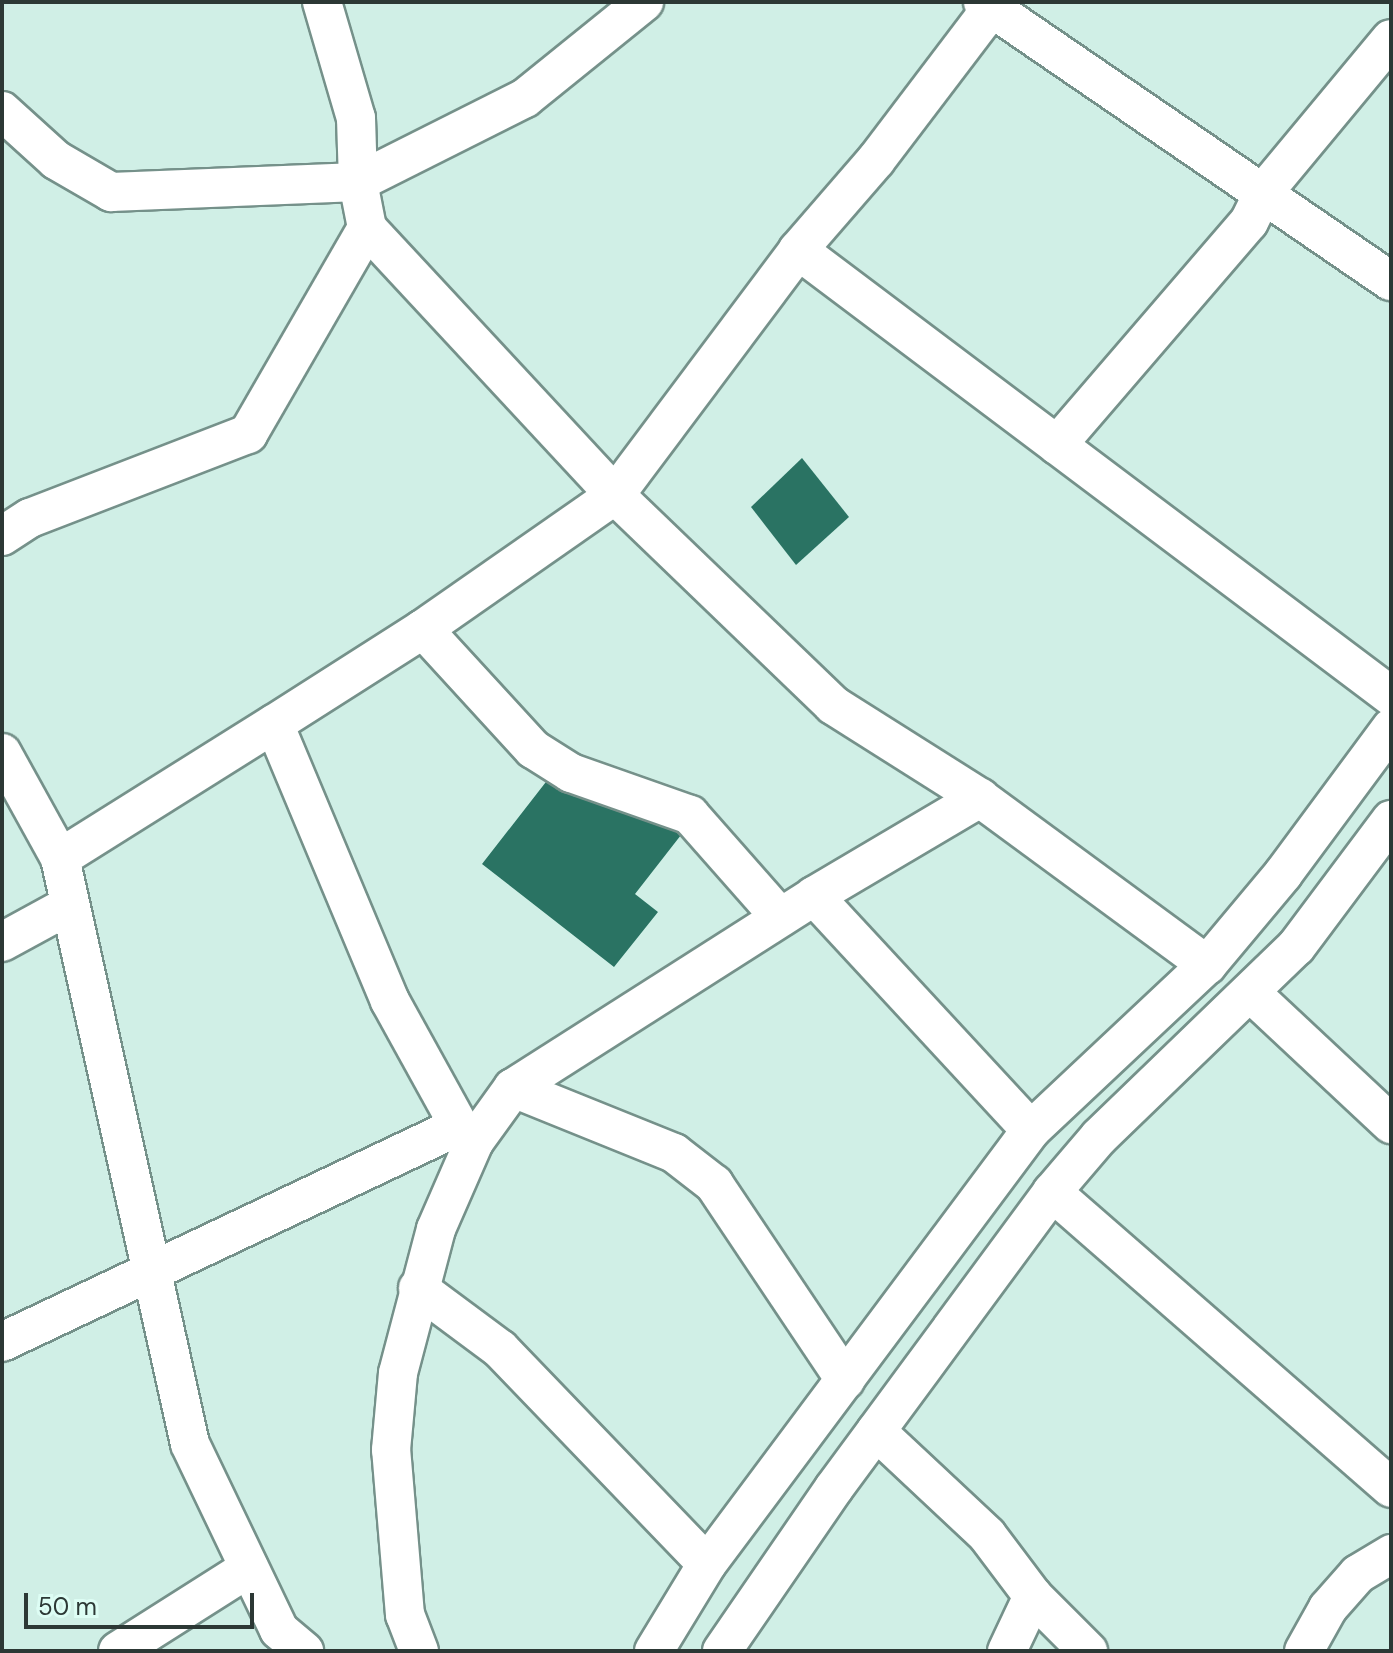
<!DOCTYPE html>
<html>
<head>
<meta charset="utf-8">
<style>
  body { margin:0 }
  #map { position:relative; width:1393px; height:1653px; overflow:hidden; background:#d0efe6; font-family:"DM Sans",sans-serif }
  div>[style] { position:absolute }
  .building>* { inset:0; background:#2a7363 }
  .roads { filter:drop-shadow(2px 0 #75918a) drop-shadow(-2px 0 #75918a) drop-shadow(0 2px #75918a) drop-shadow(0 -2px #75918a) }
  .minor>* { height:38px; margin:-19px; padding:0 19px; transform-origin:19px; border-radius:19px; background:#fff }
  span { translate:-50% -50%; white-space:nowrap; text-align:center; line-height:1.15; -webkit-text-stroke:8px #ddfdf4; paint-order:stroke }
  .frame { position:absolute; inset:0; border:4px solid #2c3835; pointer-events:none }
  .scale { position:absolute; left:24px; top:1593px; width:230px; height:36px; box-sizing:border-box; border:4px solid #2c3835; border-top:0; padding-left:10px; font-size:24px; line-height:28px; white-space:nowrap; color:#2c3835; -webkit-text-stroke:6px #ddfdf4; paint-order:stroke }
</style>
</head>
<body>
<div id="map">
  <div class="building">
    <i style="clip-path:polygon(802px 458px,849px 517px,796px 565px,751px 507px)"></i>
    <i style="clip-path:polygon(549px 778px,573px 796px,653px 813px,681px 835px,635px 894px,658px 912px,614px 967px,482px 864px)"></i>
  </div>
  <div class="roads">
    <div class="minor">
      <i style="left:322px;top:2px;width:121px;rotate:73.7deg"></i>
      <i style="left:356px;top:118px;width:64px;rotate:88.2deg"></i>
      <i style="left:983px;top:2px;width:494px;rotate:34.4deg"></i>
      <i style="left:2px;top:111px;width:73px;rotate:42.2deg"></i>
      <i style="left:56px;top:160px;width:64px;rotate:30.2deg"></i>
      <i style="left:111px;top:192px;width:247px;rotate:-2.3deg"></i>
      <i style="left:358px;top:182px;width:47px;rotate:78.9deg"></i>
      <i style="left:367px;top:228px;width:364px;rotate:47.1deg"></i>
      <i style="left:615px;top:495px;width:303px;rotate:43.9deg"></i>
      <i style="left:833px;top:705px;width:174px;rotate:32.3deg"></i>
      <i style="left:980px;top:798px;width:282px;rotate:36.3deg"></i>
      <i style="left:358px;top:182px;width:187px;rotate:-26.7deg"></i>
      <i style="left:525px;top:98px;width:153px;rotate:-38.9deg"></i>
      <i style="left:798px;top:250px;width:742px;rotate:36.95deg"></i>
      <i style="left:1057px;top:445px;width:294px;rotate:-49.3deg"></i>
      <i style="left:1249px;top:222px;width:32px;rotate:-64deg"></i>
      <i style="left:1263px;top:193px;width:200px;rotate:-50.3deg"></i>
      <i style="left:2px;top:536px;width:33px;rotate:-33deg"></i>
      <i style="left:30px;top:518px;width:234px;rotate:-21.1deg"></i>
      <i style="left:248px;top:434px;width:238px;rotate:-60deg"></i>
      <i style="left:423px;top:629px;width:163px;rotate:47.5deg"></i>
      <i style="left:533px;top:749px;width:45px;rotate:32.3deg"></i>
      <i style="left:571px;top:773px;width:126px;rotate:19.4deg"></i>
      <i style="left:690px;top:815px;width:136px;rotate:48.6deg"></i>
      <i style="left:2px;top:753px;width:120px;rotate:61.1deg"></i>
      <i style="left:60px;top:858px;width:600px;rotate:77.49deg"></i>
      <i style="left:190px;top:1444px;width:206px;rotate:64.4deg"></i>
      <i style="left:279px;top:1630px;width:33px;rotate:40deg"></i>
      <i style="left:60px;top:858px;width:252px;rotate:-32.1deg"></i>
      <i style="left:814px;top:896px;width:319px;rotate:47.2deg"></i>
      <i style="left:2px;top:942px;width:77px;rotate:-28.6deg"></i>
      <i style="left:1251px;top:993px;width:192px;rotate:43.1deg"></i>
      <i style="left:513px;top:1088px;width:174px;rotate:22deg"></i>
      <i style="left:674px;top:1153px;width:51px;rotate:37.8deg"></i>
      <i style="left:714px;top:1184px;width:236px;rotate:56.2deg"></i>
      <i style="left:474px;top:1142px;width:22px;rotate:-133deg"></i>
      <i style="left:459px;top:1126px;width:143px;rotate:-118.9deg"></i>
      <i style="left:390px;top:1001px;width:300px;rotate:-112.7deg"></i>
      <i style="left:274px;top:724px;width:177px;rotate:-32.5deg"></i>
      <i style="left:423px;top:629px;width:234px;rotate:-34.9deg"></i>
      <i style="left:615px;top:495px;width:306px;rotate:-53.2deg"></i>
      <i style="left:798px;top:250px;width:119px;rotate:-49.1deg"></i>
      <i style="left:876px;top:160px;width:198px;rotate:-52.8deg"></i>
      <i style="left:1052px;top:1192px;width:450px;rotate:41.1deg"></i>
      <i style="left:418px;top:1288px;width:102px;rotate:36.6deg"></i>
      <i style="left:500px;top:1349px;width:298px;rotate:46.1deg"></i>
      <i style="left:2px;top:1342px;width:505px;rotate:-25.3deg"></i>
      <i style="left:876px;top:1431px;width:152px;rotate:43.1deg"></i>
      <i style="left:987px;top:1535px;width:76px;rotate:53deg"></i>
      <i style="left:1033px;top:1596px;width:78px;rotate:45deg"></i>
      <i style="left:118px;top:1651px;width:155px;rotate:-32.4deg"></i>
      <i style="left:419px;top:1651px;width:39px;rotate:-111deg"></i>
      <i style="left:405px;top:1615px;width:166px;rotate:-94.8deg"></i>
      <i style="left:391px;top:1450px;width:77px;rotate:-84.8deg"></i>
      <i style="left:398px;top:1373px;width:149px;rotate:-75.2deg"></i>
      <i style="left:436px;top:1229px;width:95px;rotate:-66.4deg"></i>
      <i style="left:474px;top:1142px;width:67px;rotate:-54.2deg"></i>
      <i style="left:513px;top:1088px;width:357px;rotate:-32.5deg"></i>
      <i style="left:814px;top:896px;width:193px;rotate:-30.6deg"></i>
      <i style="left:654px;top:1651px;width:102px;rotate:-58.7deg"></i>
      <i style="left:707px;top:1564px;width:542px;rotate:-53.26deg"></i>
      <i style="left:1031px;top:1130px;width:241px;rotate:-43.2deg"></i>
      <i style="left:1207px;top:965px;width:119px;rotate:-50.1deg"></i>
      <i style="left:1283px;top:874px;width:182px;rotate:-53.5deg"></i>
      <i style="left:722px;top:1651px;width:198px;rotate:-55.5deg"></i>
      <i style="left:834px;top:1488px;width:368px;rotate:-53.6deg"></i>
      <i style="left:1052px;top:1192px;width:72px;rotate:-49.5deg"></i>
      <i style="left:1099px;top:1137px;width:274px;rotate:-44deg"></i>
      <i style="left:1296px;top:947px;width:159px;rotate:-53.2deg"></i>
      <i style="left:1007px;top:1651px;width:61px;rotate:-64.7deg"></i>
      <i style="left:1304px;top:1651px;width:49px;rotate:-60.8deg"></i>
      <i style="left:1328px;top:1608px;width:45px;rotate:-48.6deg"></i>
      <i style="left:1358px;top:1574px;width:39px;rotate:-31deg"></i>
    </div>
  </div>
  <div class="frame"></div>
  <div class="scale">50 m</div>
</div>
</body>
</html>
